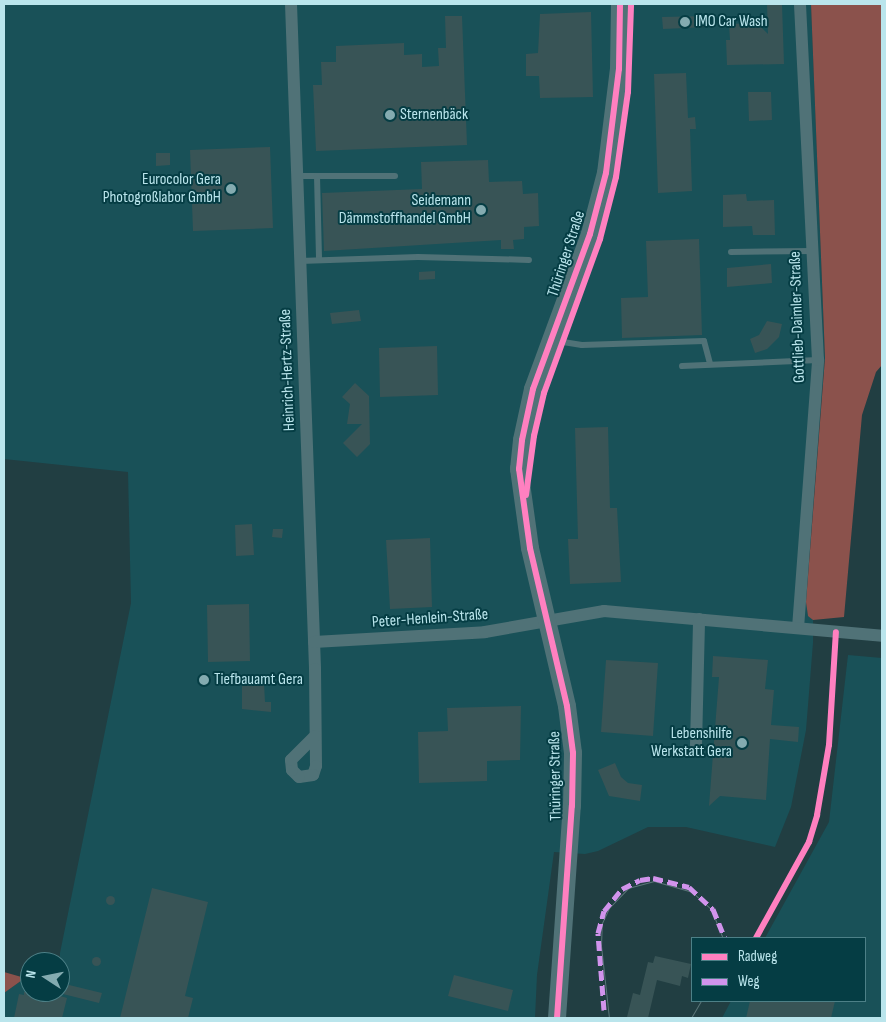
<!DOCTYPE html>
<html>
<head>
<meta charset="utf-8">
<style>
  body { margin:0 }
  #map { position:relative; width:886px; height:1022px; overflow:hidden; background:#213e42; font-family:"Sofia Sans Condensed",sans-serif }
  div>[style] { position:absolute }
  .built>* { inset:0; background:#195158 }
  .green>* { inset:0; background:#8b524c }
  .building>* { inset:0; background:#385456 }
  .round { border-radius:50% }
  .lane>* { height:6px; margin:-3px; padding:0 3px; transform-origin:3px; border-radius:3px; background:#507277 }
  .street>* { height:12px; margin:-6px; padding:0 6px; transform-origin:6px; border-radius:6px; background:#507277 }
  .secondary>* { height:18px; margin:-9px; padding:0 9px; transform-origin:9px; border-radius:9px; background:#507277 }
  .tram>* { height:1px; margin:-0.5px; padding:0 0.5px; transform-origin:0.5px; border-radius:0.5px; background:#5b7679 }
  .quiet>* { height:5px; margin-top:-2.5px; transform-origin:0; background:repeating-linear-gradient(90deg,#d193ec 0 10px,transparent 0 15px) }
  .cycleway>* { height:6px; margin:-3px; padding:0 3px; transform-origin:3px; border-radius:3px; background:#ff80c0 }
  .dots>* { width:14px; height:14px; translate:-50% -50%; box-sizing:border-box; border:2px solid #053d44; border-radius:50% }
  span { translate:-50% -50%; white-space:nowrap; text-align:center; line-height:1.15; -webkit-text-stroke:4px #053d44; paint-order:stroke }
  .poi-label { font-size:16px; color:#bae5ec }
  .left { translate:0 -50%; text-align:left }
  .right { translate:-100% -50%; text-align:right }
  .street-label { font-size:16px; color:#bae5ec }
  .frame { position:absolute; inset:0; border:5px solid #bae5ec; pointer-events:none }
  .legend { position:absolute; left:691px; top:937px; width:175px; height:65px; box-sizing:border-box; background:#053d44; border:1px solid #4d8087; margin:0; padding:6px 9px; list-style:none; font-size:15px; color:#bae5ec }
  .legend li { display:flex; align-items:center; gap:10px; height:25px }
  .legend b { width:25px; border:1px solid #4d8087 }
  .north { position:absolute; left:20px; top:952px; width:50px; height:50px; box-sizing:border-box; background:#053d44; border:1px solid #4d8087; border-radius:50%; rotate:281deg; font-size:14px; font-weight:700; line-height:20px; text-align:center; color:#bae5ec }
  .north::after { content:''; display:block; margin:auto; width:18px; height:22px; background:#84abb0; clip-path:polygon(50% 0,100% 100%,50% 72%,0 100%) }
</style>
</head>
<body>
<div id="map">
  <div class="built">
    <i style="clip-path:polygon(4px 4px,811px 4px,825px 359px,806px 590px,808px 615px,813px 620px,813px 643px,806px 730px,791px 807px,775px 847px,686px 827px,648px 827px,598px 851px,585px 854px,554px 852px,537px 975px,535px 1018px,4px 1018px,4px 993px,25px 978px,30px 977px,30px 992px,60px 992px,60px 953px,131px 603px,128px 472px,4px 459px)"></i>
    <i style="clip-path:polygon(848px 655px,882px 658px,882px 1018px,722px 1018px,731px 1001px,865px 1001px,865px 938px,765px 938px,829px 822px)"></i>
  </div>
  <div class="green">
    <i style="clip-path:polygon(811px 4px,882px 4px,882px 365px,876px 372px,862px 415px,844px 617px,813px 620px,808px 616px,806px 602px,825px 358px)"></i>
    <i style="clip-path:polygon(4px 972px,25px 978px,4px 993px)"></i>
  </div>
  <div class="building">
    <i style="clip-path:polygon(767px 4px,782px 4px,784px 64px,727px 65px,726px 40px,730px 40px,729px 24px,757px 23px,768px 34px)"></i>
    <i style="clip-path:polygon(591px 12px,593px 97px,540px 98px,539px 76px,526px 76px,526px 54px,538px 53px,540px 14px)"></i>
    <i style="clip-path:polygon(445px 16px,462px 16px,467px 145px,316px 151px,313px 85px,322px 85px,321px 62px,336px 62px,336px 46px,404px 43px,404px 55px,422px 54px,422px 67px,439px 66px,438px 48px,446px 48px)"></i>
    <i style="clip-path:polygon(708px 16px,708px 27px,663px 29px,662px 17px)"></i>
    <i style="clip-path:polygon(686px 73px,688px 118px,695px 117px,696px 129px,690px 129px,692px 191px,658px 193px,654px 74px)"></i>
    <i style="clip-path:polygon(748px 92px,771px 92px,772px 120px,749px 121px)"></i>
    <i style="clip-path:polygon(270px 147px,273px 228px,193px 231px,190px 150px)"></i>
    <i style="clip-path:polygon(156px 153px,170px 153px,170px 165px,156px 166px)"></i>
    <i style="clip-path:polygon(488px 160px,489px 182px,522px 181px,523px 194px,538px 193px,539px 226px,524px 227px,524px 239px,513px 240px,514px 249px,501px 249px,501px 240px,324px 251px,322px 193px,422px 189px,421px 162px)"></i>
    <i style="clip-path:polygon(746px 194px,747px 201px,774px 200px,775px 235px,753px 235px,752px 226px,723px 227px,723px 195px)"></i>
    <i style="clip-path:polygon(699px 239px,702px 335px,622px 338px,621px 298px,648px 297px,646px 241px)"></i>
    <i style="clip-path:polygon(771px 264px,772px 283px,727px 287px,727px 268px)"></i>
    <i style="clip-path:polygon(435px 271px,435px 279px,419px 280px,419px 272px)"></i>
    <i style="clip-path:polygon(359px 310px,361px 321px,332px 324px,330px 313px)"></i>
    <i style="clip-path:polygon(767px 321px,782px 324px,779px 337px,767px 349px,755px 353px,750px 339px,759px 335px)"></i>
    <i style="clip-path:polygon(437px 346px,438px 395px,380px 397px,379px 348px)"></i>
    <i style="clip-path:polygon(355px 383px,369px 396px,370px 444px,357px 457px,343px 443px,362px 424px,347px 424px,350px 404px,342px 397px)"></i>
    <i style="clip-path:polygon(608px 427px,610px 508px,617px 508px,621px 582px,570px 584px,568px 539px,578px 539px,575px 428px)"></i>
    <i style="clip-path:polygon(252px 524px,254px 555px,236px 556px,235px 525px)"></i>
    <i style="clip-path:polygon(273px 529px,283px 529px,282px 538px,272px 537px)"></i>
    <i style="clip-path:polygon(430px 538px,432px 607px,390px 609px,386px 540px)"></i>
    <i style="clip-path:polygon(249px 604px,250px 661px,208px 662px,207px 605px)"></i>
    <i style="clip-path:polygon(713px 656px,768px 660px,765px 689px,774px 690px,771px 725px,799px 727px,798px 742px,770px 739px,766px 800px,720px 796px,709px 806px,719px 677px,712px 677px)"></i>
    <i style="clip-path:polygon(606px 660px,658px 663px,653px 736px,601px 732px)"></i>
    <i style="clip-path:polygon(242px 683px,264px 683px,265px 702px,271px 702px,271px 712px,242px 709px)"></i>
    <i style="clip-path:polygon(521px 706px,520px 760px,487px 761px,487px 781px,419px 783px,418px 732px,448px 731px,447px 708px)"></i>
    <i style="clip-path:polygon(615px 763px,621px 777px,628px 783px,642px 785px,640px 801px,609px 796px,598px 770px)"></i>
    <i style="clip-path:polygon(152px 888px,208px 902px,185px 996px,193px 998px,188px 1018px,120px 1018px)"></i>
    <i class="round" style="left:105.5px;top:895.5px;width:9px;height:9px"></i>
    <i style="clip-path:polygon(655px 956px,691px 964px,688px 978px,682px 976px,680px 986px,657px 980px,648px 1018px,627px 1017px,633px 993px,640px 995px,648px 962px,653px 963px)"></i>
    <i class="round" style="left:91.5px;top:956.5px;width:9px;height:9px"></i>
    <i style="clip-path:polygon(454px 975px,513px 990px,508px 1011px,448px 996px)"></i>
    <i style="clip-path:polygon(65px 984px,102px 993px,99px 1003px,63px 994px)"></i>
    <i style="clip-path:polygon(24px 992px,46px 992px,67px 998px,62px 1018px,14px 1018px,19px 994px,24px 995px)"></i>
    <i style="clip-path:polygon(750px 1001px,835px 1001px,831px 1018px,746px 1018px)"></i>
  </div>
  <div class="lane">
    <i style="left:297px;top:176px;width:98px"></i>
    <i style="left:317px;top:176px;width:84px;rotate:88.6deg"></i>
    <i style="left:731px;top:252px;width:82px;rotate:-0.7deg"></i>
    <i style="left:300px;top:261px;width:118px;rotate:-1.9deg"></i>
    <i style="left:418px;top:257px;width:111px;rotate:1.5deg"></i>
    <i style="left:563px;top:342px;width:19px;rotate:9deg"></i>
    <i style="left:582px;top:345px;width:122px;rotate:-1.9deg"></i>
    <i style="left:704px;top:341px;width:24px;rotate:75deg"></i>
    <i style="left:682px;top:366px;width:136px;rotate:-2.5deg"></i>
  </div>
  <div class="street">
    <i style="left:291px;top:4px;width:665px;rotate:87.93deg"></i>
    <i style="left:315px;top:669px;width:97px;rotate:89.4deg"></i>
    <i style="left:316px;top:766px;width:9px;rotate:108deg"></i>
    <i style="left:313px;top:775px;width:14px;rotate:172deg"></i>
    <i style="left:299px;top:777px;width:10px;rotate:-135deg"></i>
    <i style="left:292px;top:770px;width:10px;rotate:-96deg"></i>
    <i style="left:291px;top:760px;width:34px;rotate:-45deg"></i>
    <i style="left:798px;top:628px;width:269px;rotate:-85.7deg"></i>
    <i style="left:818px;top:360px;width:356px;rotate:-92.9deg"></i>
    <i style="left:314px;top:642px;width:171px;rotate:-3.3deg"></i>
    <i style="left:485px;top:632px;width:121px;rotate:-10deg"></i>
    <i style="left:604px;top:611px;width:279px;rotate:5.1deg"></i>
    <i style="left:696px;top:745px;width:126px;rotate:-88.6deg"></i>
  </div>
  <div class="secondary">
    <i style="left:557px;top:1018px;width:213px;rotate:-86deg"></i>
    <i style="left:572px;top:806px;width:53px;rotate:-88.9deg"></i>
    <i style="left:573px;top:753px;width:47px;rotate:-97.3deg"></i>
    <i style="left:567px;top:706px;width:162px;rotate:-103.2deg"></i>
    <i style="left:530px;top:548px;width:80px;rotate:-97.9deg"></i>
    <i style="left:519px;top:469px;width:29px;rotate:-84deg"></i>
    <i style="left:522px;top:440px;width:52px;rotate:-77.8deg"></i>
    <i style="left:533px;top:389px;width:165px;rotate:-69.8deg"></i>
    <i style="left:590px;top:234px;width:63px;rotate:-75.3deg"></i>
    <i style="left:606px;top:173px;width:105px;rotate:-82.9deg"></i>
    <i style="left:619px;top:69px;width:65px;rotate:-89.1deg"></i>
  </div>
  <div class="tram">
    <i style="left:609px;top:1018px;width:72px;rotate:-96.3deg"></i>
    <i style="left:601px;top:946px;width:23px;rotate:-88deg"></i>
    <i style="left:602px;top:923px;width:17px;rotate:-65deg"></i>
    <i style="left:609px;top:908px;width:28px;rotate:-46deg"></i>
    <i style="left:628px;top:888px;width:27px;rotate:-15deg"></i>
    <i style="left:654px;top:881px;width:40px;rotate:16deg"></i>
    <i style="left:692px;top:892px;width:25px;rotate:42deg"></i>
    <i style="left:711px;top:909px;width:31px;rotate:68deg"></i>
    <i style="left:691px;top:1018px;width:20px;rotate:-60deg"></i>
  </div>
  <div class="quiet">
    <i style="left:604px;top:1010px;width:77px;rotate:-94.5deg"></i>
    <i style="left:598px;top:933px;width:23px;rotate:-75deg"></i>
    <i style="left:604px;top:911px;width:28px;rotate:-51deg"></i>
    <i style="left:622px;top:889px;width:20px;rotate:-27deg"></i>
    <i style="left:640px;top:880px;width:13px;rotate:-9deg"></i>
    <i style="left:653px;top:878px;width:37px;rotate:14deg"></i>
    <i style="left:689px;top:887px;width:33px;rotate:43deg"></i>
    <i style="left:713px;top:909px;width:31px;rotate:68deg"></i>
  </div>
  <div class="cycleway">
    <i style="left:526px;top:495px;width:60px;rotate:-82.3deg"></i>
    <i style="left:534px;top:436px;width:44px;rotate:-76.9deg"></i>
    <i style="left:544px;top:393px;width:164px;rotate:-70deg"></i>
    <i style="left:600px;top:239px;width:64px;rotate:-75.5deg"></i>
    <i style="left:616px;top:177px;width:86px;rotate:-82deg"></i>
    <i style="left:628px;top:92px;width:88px;rotate:-88deg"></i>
    <i style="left:756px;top:938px;width:110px;rotate:-61.1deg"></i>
    <i style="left:809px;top:842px;width:28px;rotate:-73deg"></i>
    <i style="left:817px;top:815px;width:71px;rotate:-80.3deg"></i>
    <i style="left:829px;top:745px;width:113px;rotate:-86.5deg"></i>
    <i style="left:557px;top:1018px;width:213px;rotate:-86deg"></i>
    <i style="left:572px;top:806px;width:53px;rotate:-88.9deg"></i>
    <i style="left:573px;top:753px;width:47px;rotate:-97.3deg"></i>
    <i style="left:567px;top:706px;width:162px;rotate:-103.2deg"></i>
    <i style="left:530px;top:548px;width:80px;rotate:-97.9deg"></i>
    <i style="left:519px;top:469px;width:29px;rotate:-84deg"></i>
    <i style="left:522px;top:440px;width:52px;rotate:-77.8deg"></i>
    <i style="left:533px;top:389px;width:165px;rotate:-69.8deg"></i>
    <i style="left:590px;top:234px;width:63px;rotate:-75.3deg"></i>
    <i style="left:606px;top:173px;width:105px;rotate:-82.9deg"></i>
    <i style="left:619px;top:69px;width:65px;rotate:-89.1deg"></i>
  </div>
  <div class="dots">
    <i style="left:685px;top:22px;background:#84abb0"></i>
    <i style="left:390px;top:115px;background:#84abb0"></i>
    <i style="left:231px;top:189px;background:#84abb0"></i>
    <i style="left:481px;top:210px;background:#84abb0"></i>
    <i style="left:204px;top:680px;background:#84abb0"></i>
    <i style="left:742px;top:743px;background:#84abb0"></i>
  </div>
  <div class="poi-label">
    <span class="left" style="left:695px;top:22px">IMO Car Wash</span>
    <span class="left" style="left:400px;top:115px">Sternenbäck</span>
    <span class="right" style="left:221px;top:189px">Eurocolor Gera<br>Photogroßlabor GmbH</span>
    <span class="right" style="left:471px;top:210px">Seidemann<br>Dämmstoffhandel GmbH</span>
    <span class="left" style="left:214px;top:680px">Tiefbauamt Gera</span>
    <span class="right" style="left:732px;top:743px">Lebenshilfe<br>Werkstatt Gera</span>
  </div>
  <div class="street-label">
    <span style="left:567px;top:254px;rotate:-72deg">Thüringer Straße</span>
    <span style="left:798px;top:317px;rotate:-92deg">Gottlieb-Daimler-Straße</span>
    <span style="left:288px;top:370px;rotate:-92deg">Heinrich-Hertz-Straße</span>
    <span style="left:430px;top:619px;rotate:-4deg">Peter-Henlein-Straße</span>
    <span style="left:556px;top:776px;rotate:-91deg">Thüringer Straße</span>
  </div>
  <div class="frame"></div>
  <ul class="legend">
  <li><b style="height:6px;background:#ff80c0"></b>Radweg</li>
  <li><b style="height:6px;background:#d193ec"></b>Weg</li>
  </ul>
  <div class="north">N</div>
</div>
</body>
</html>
